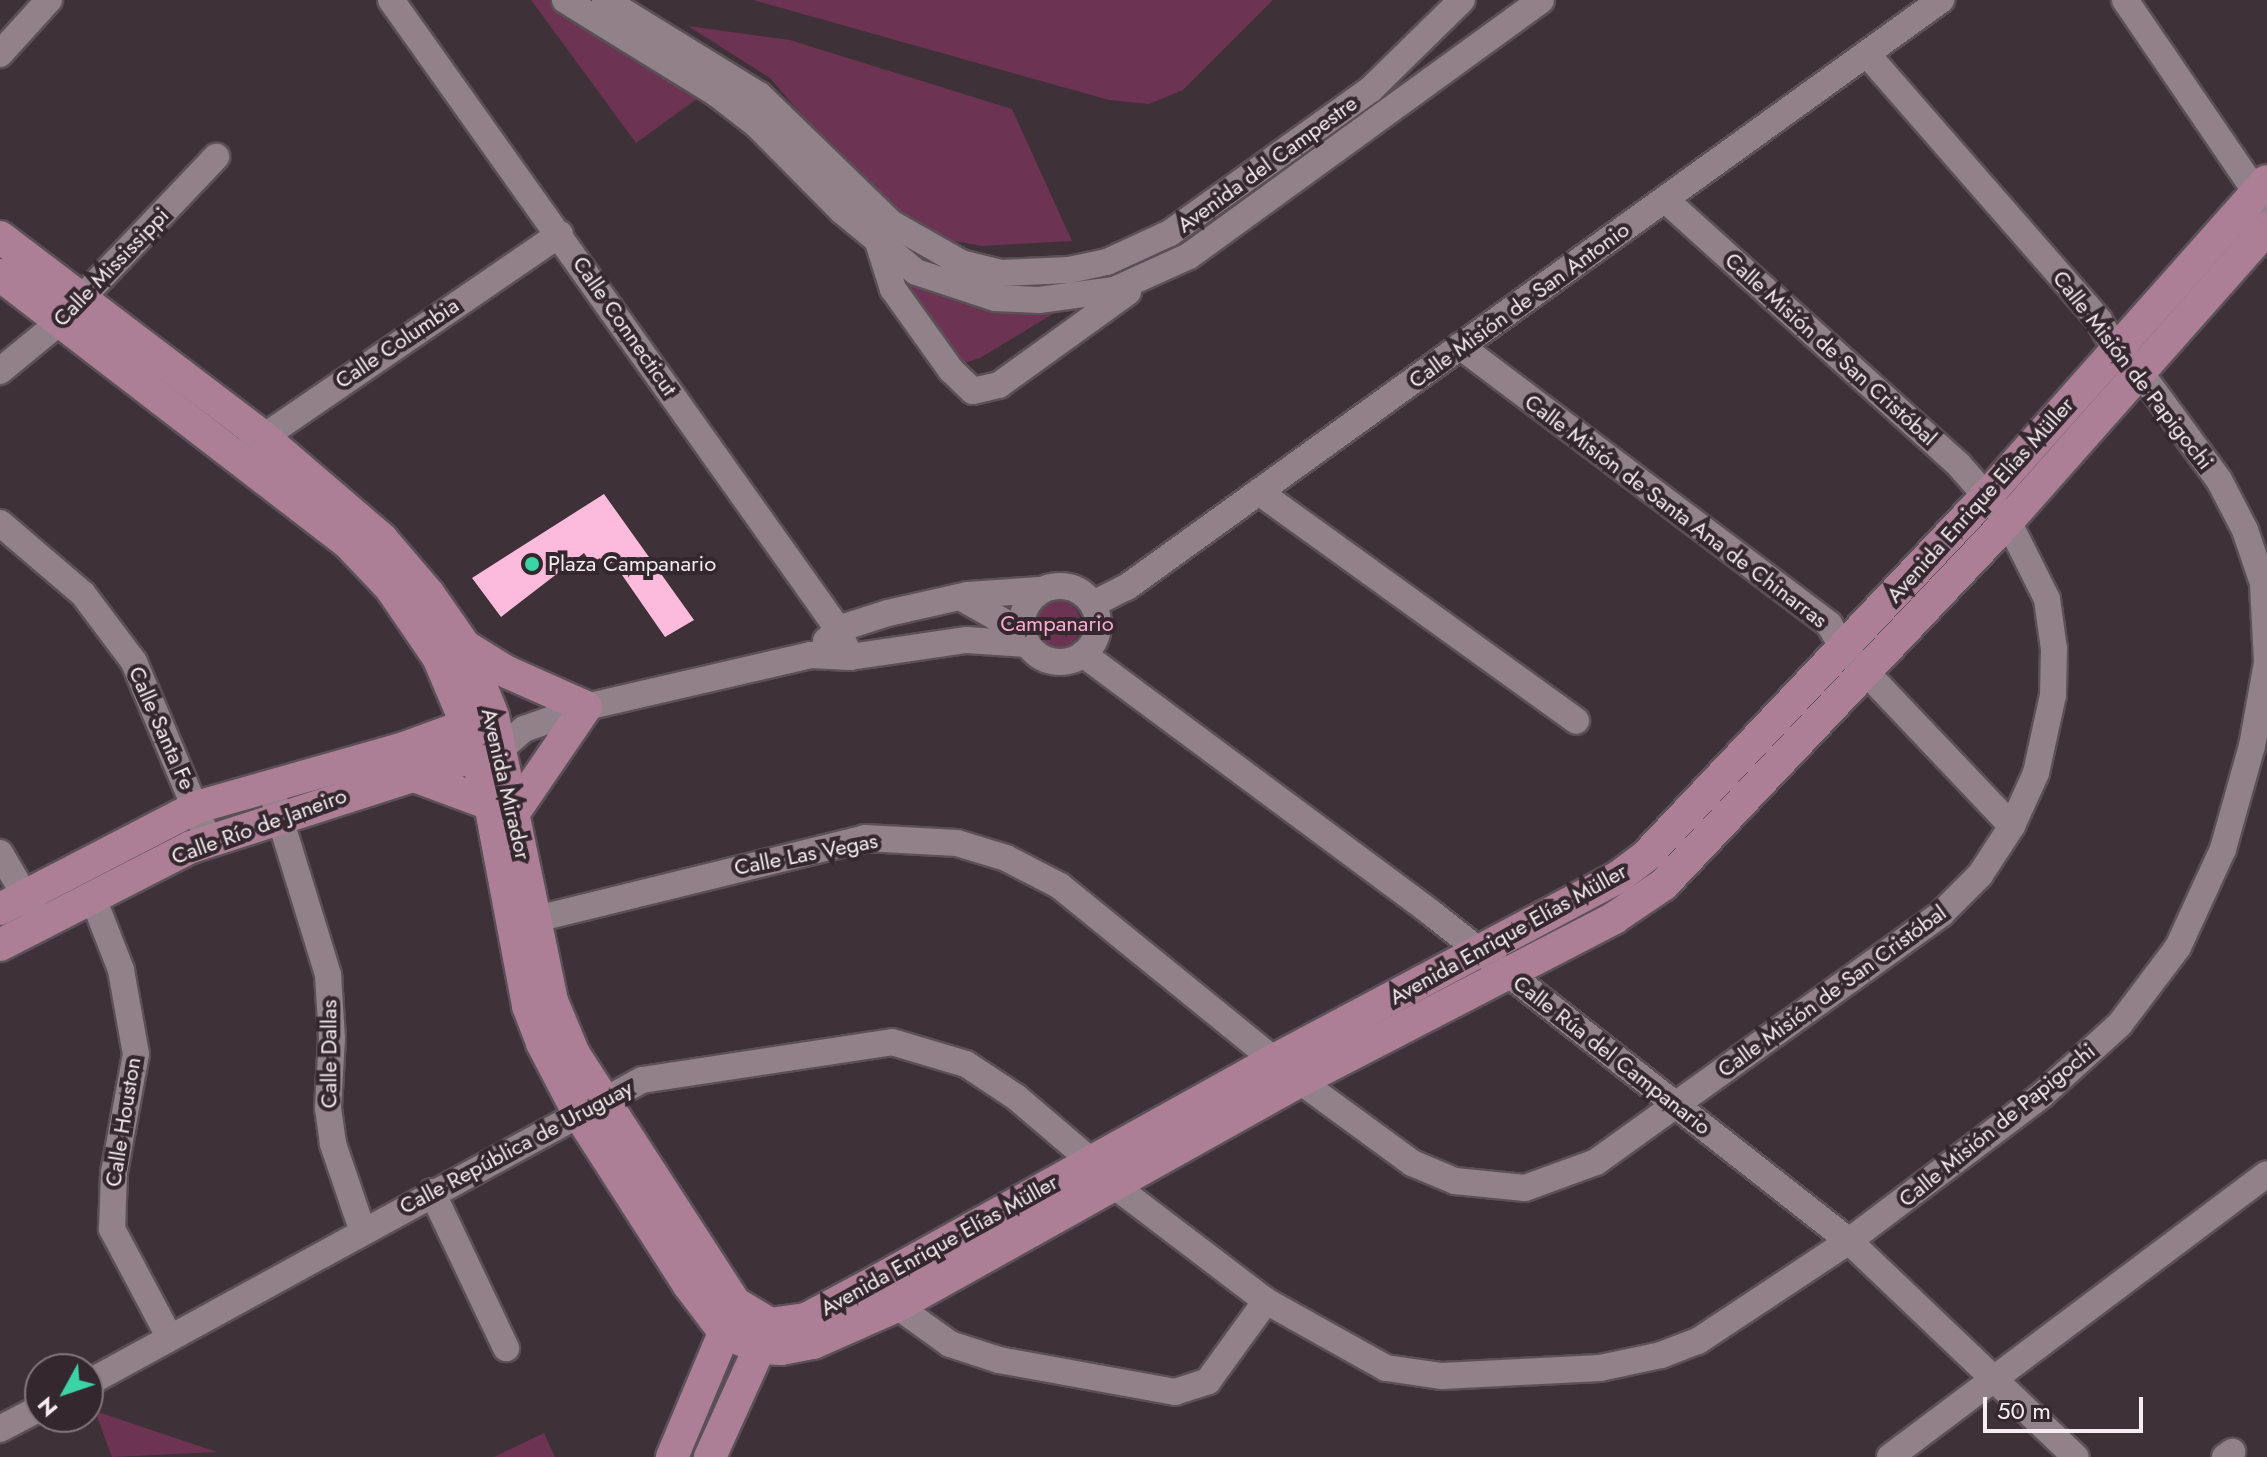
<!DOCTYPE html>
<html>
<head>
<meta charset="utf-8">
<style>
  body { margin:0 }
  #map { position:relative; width:2267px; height:1457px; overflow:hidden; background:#3e3137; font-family:Jost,sans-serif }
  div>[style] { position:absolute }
  .green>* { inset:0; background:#6c3353 }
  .round { border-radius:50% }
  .building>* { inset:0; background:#fcbbdc }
  .roads { filter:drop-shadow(2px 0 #5b5056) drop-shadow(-2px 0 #5b5056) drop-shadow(0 2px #5b5056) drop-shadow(0 -2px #5b5056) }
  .minor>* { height:26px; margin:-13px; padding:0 13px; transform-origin:13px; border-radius:13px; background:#918189 }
  .minor>.ring { margin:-13px; padding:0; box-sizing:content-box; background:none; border:26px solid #918189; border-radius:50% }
  .major>* { height:32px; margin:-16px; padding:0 16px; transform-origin:16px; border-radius:16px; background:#ad7f97 }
  .dots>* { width:22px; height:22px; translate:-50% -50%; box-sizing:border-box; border:4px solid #34272d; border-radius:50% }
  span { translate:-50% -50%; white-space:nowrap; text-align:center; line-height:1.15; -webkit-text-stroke:8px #34272d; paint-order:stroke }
  .street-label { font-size:22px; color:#f6edf1 }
  .poi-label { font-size:22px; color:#f6edf1 }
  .left { translate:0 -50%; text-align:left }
  .park-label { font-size:22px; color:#fbaad5 }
  .north { position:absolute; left:24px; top:1353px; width:80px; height:80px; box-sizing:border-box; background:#34272d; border:2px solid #82767b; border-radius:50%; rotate:230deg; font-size:22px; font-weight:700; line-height:32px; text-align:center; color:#f6edf1 }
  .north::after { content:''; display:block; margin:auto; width:28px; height:36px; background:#3cd4a4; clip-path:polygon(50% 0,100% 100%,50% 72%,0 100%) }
  .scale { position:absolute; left:1983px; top:1397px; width:160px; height:36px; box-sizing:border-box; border:4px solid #f6edf1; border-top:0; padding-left:10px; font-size:24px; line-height:28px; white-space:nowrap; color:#f6edf1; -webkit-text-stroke:6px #34272d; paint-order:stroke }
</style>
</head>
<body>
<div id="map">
  <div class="green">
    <i style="clip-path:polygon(531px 0,570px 0,712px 88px,636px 143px)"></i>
    <i style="clip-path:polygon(753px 0,1273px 0,1183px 90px,1149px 104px,1109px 100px)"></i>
    <i style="clip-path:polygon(688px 26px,790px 40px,1012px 109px,1072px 241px,982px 246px,954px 241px,900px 213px,849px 171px,770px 78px)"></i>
    <i style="clip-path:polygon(884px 253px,1003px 289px,1109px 280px,980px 358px,955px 366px)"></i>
    <i class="round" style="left:1033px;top:600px;width:48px;height:48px"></i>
    <i style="clip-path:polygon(95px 1411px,217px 1452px,112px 1457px)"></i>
    <i style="clip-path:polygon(544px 1433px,555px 1457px,494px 1457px)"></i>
  </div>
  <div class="building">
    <i style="clip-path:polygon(604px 494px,694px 620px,665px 637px,613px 562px,606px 566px,600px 558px,591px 563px,584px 553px,501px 617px,472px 578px)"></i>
  </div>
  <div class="roads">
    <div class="minor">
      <i style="left:391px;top:0;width:772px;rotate:54.6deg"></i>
      <i style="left:838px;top:629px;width:30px;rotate:67deg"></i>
      <i style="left:565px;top:0;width:179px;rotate:31.7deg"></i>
      <i style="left:717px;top:94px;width:51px;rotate:37.8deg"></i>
      <i style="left:757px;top:125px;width:121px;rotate:45.3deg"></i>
      <i style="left:842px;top:211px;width:96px;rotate:39.5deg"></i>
      <i style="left:916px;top:272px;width:83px;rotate:18.2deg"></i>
      <i style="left:995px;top:298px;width:44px;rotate:2.6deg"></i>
      <i style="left:1039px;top:300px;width:76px;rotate:-7.6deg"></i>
      <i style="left:1114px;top:290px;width:82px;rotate:-24.4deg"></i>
      <i style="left:1189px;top:256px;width:435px;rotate:-36deg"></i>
      <i style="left:605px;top:0;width:181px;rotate:31.7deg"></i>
      <i style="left:759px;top:95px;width:184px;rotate:44.1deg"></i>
      <i style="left:891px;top:223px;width:81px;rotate:29.7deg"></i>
      <i style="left:961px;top:263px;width:41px;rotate:14deg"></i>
      <i style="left:1001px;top:273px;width:68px;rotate:-2.5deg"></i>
      <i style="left:1069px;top:270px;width:39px;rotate:-12deg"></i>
      <i style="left:1107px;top:262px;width:69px;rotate:-24.7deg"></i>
      <i style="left:1170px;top:233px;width:247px;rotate:-35.6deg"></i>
      <i style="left:1371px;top:89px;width:127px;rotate:-44.4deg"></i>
      <i style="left:2125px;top:0;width:252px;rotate:55.7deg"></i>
      <i style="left:0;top:54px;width:73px;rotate:-47.8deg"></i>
      <i style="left:878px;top:242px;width:49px;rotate:72.3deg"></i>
      <i style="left:893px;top:289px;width:100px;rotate:54.4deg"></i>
      <i style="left:951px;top:370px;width:30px;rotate:44deg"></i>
      <i style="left:973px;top:391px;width:27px;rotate:-13deg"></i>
      <i style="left:999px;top:385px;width:159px;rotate:-35.8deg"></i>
      <i style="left:1460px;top:346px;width:462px;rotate:37deg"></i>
      <i style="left:1829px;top:624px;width:28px;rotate:60deg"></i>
      <i style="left:1843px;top:648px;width:245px;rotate:46.5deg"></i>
      <i style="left:0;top:371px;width:74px;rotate:-39.5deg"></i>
      <i style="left:57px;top:324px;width:231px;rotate:-46.4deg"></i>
      <i style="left:249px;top:447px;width:377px;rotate:-34.4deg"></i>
      <i style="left:1259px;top:492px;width:391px;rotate:35.8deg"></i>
      <i style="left:0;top:523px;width:109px;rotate:40.5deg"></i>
      <i style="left:83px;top:594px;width:85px;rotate:53.1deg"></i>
      <i style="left:134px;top:662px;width:194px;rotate:67.3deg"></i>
      <i class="ring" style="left:1022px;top:586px;width:50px;height:50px"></i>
      <i style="left:960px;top:597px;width:71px;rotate:29.4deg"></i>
      <i style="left:1093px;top:604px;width:38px;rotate:-27deg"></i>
      <i style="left:1127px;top:587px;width:1004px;rotate:-35.8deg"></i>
      <i style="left:826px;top:641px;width:17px;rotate:-45deg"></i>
      <i style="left:838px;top:629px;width:52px;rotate:-17.7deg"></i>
      <i style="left:888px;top:613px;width:82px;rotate:-12.7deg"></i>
      <i style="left:968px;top:595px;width:72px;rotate:-4deg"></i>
      <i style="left:1083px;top:654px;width:432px;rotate:36.6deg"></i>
      <i style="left:1430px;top:912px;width:533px;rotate:38.14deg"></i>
      <i style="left:1849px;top:1241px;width:313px;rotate:43.6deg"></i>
      <i style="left:502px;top:748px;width:29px;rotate:-41deg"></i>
      <i style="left:524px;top:729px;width:66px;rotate:-19.5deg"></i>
      <i style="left:586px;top:707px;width:231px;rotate:-13deg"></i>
      <i style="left:811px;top:655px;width:39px;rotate:3deg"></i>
      <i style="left:850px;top:657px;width:118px;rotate:-8.3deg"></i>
      <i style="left:967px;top:640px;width:60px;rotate:3.8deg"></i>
      <i style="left:270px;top:786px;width:198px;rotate:72.9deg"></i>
      <i style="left:328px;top:975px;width:63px;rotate:86.4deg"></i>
      <i style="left:332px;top:1038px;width:70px;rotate:93.3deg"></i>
      <i style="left:328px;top:1108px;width:36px;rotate:82deg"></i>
      <i style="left:333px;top:1144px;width:90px;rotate:71.2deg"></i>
      <i style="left:0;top:853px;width:67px;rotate:59.6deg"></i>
      <i style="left:93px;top:898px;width:77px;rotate:68.7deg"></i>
      <i style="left:121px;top:970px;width:85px;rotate:79.9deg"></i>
      <i style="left:136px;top:1054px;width:121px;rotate:100.5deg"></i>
      <i style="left:114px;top:1173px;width:56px;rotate:92deg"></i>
      <i style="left:112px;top:1229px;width:123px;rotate:62deg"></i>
      <i style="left:516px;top:924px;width:359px;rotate:-13.8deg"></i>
      <i style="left:865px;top:838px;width:92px;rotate:3.1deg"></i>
      <i style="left:957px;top:843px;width:51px;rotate:17deg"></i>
      <i style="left:1006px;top:858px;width:61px;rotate:27.4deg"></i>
      <i style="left:1060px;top:886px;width:309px;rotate:39.1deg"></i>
      <i style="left:1300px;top:1081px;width:139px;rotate:36.2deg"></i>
      <i style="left:1412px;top:1163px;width:47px;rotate:22.7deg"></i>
      <i style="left:1455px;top:1181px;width:70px;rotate:5.7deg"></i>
      <i style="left:1525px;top:1188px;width:76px;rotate:-20.1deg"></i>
      <i style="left:1596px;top:1162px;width:426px;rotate:-35.7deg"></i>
      <i style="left:1942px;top:913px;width:54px;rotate:-45deg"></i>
      <i style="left:1980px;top:875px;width:59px;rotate:-56.9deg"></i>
      <i style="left:2012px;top:826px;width:58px;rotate:-65.6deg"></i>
      <i style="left:2036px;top:773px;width:80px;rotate:-77.7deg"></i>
      <i style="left:2053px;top:695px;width:46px;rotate:-88.8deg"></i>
      <i style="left:2054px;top:649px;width:50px;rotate:-98deg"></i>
      <i style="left:2047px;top:599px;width:87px;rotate:-116.6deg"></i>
      <i style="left:2008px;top:521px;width:74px;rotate:-131.2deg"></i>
      <i style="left:1959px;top:465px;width:396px;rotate:-137.9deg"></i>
      <i style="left:1115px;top:1186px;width:190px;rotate:37.3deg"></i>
      <i style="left:1266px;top:1301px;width:137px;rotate:29.2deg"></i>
      <i style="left:1386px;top:1368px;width:57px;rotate:8.1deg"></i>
      <i style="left:1442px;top:1376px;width:158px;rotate:-2.9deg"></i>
      <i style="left:1600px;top:1368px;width:62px;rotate:-12deg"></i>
      <i style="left:1661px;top:1355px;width:40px;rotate:-21deg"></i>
      <i style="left:1698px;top:1341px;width:181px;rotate:-33.5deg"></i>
      <i style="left:1849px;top:1241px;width:242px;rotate:-37.1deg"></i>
      <i style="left:2042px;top:1095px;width:105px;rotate:-42.3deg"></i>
      <i style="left:2120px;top:1024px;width:96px;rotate:-53deg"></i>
      <i style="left:2178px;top:947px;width:108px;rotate:-65.3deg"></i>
      <i style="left:2223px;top:849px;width:107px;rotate:-74.3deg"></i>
      <i style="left:2252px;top:746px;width:84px;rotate:-79.8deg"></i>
      <i style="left:2267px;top:663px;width:80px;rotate:-92.9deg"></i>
      <i style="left:2263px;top:583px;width:56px;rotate:-108.8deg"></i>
      <i style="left:2245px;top:530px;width:56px;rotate:-117.5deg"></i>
      <i style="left:2219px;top:480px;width:134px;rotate:-126.2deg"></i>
      <i style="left:2140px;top:372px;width:33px;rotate:-137deg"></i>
      <i style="left:2116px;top:350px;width:34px;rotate:-120deg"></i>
      <i style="left:2099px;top:320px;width:353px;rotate:-131.1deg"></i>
      <i style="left:432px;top:1192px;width:173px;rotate:64.6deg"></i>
      <i style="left:888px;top:1293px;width:16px;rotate:55deg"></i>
      <i style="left:897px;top:1306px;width:65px;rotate:35.6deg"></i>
      <i style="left:950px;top:1344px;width:52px;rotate:18.1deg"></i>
      <i style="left:999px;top:1360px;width:179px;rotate:10.3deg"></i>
      <i style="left:1175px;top:1392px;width:35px;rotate:-18deg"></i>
      <i style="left:1208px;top:1381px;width:99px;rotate:-54.1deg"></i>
      <i style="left:88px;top:1383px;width:631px;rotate:-28.68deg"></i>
      <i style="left:642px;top:1080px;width:253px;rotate:-8.6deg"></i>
      <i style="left:892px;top:1042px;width:77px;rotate:16.6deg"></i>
      <i style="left:966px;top:1064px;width:60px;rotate:33.4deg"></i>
      <i style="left:1016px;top:1097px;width:99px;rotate:40.5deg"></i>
      <i style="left:0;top:1429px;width:45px;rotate:-27.7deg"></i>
      <i style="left:1890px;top:1457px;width:471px;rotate:-36.9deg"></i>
      <i style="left:2225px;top:1457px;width:9px;rotate:-36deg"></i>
    </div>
    <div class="major">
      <i style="left:0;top:237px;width:329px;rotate:37.2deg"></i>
      <i style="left:262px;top:436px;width:158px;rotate:40.6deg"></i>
      <i style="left:382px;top:539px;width:71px;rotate:49.6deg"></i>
      <i style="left:428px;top:593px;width:65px;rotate:55.1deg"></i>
      <i style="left:465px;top:646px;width:75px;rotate:68.2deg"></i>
      <i style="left:493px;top:716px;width:291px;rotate:78.3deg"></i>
      <i style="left:552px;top:1001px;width:57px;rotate:67.5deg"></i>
      <i style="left:574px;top:1054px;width:297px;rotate:57.1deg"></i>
      <i style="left:735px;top:1303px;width:41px;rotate:31deg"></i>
      <i style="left:0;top:275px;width:439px;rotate:37.6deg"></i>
      <i style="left:348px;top:543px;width:61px;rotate:46.3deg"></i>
      <i style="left:390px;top:587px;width:85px;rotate:55.6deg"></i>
      <i style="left:438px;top:657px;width:72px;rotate:67deg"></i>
      <i style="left:466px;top:723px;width:84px;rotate:73.5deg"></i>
      <i style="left:490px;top:804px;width:206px;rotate:79.3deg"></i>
      <i style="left:528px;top:1006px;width:40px;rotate:69deg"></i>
      <i style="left:542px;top:1043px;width:80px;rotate:62.5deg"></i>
      <i style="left:579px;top:1114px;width:202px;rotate:57.3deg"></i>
      <i style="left:688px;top:1284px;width:61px;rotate:52.9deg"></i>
      <i style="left:725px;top:1333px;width:39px;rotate:23deg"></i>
      <i style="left:761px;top:1348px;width:20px;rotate:3deg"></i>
      <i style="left:781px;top:1349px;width:33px;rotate:-11deg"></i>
      <i style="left:813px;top:1343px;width:92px;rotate:-23.8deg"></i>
      <i style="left:897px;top:1306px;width:462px;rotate:-29.2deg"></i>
      <i style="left:1300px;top:1081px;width:354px;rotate:-27.4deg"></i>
      <i style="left:1614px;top:918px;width:59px;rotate:-34deg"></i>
      <i style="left:1663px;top:885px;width:502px;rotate:-46.54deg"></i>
      <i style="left:2008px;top:521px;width:391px;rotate:-48.5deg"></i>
      <i style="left:465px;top:646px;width:49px;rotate:31.8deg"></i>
      <i style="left:507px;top:672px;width:86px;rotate:23.9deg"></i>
      <i style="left:586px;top:707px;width:126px;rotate:124.3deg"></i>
      <i style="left:409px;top:774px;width:86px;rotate:20.3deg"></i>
      <i style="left:0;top:909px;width:222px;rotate:-27.4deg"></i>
      <i style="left:197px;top:807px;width:215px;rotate:-15.9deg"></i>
      <i style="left:404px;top:748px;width:87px;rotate:-20.1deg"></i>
      <i style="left:0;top:945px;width:215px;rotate:-27.2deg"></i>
      <i style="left:191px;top:847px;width:318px;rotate:-17.8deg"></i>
      <i style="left:770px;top:1324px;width:36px;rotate:-8deg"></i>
      <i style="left:806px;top:1319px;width:83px;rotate:-28.1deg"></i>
      <i style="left:879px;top:1280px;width:454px;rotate:-29.1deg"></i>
      <i style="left:1276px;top:1059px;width:386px;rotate:-28deg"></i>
      <i style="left:1617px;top:878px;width:36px;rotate:-37deg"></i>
      <i style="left:1646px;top:856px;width:496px;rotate:-46.6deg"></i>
      <i style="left:1987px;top:496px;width:421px;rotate:-48.4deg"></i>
      <i style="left:672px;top:1457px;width:155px;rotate:-67.2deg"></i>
      <i style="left:710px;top:1457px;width:141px;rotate:-65.6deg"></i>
    </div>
  </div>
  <div class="dots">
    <i style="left:532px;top:564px;background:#3cd4a4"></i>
  </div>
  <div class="street-label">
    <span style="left:1267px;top:164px;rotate:-36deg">Avenida del Campestre</span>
    <span style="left:111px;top:267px;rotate:-46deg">Calle Mississippi</span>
    <span style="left:1519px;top:305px;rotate:-36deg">Calle Misión de San Antonio</span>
    <span style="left:625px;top:326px;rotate:55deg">Calle Connecticut</span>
    <span style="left:397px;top:343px;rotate:-34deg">Calle Columbia</span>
    <span style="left:1831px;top:349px;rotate:42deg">Calle Misión de San Cristóbal</span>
    <span style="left:2133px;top:370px;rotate:52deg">Calle Misión de Papigochi</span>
    <span style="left:1980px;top:500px;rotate:-48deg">Avenida Enrique Elías Müller</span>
    <span style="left:1676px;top:511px;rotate:37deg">Calle Misión de Santa Ana de Chinarras</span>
    <span style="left:162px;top:728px;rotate:66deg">Calle Santa Fe</span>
    <span style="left:506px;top:784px;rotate:77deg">Avenida Mirador</span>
    <span style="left:259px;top:826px;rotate:-20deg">Calle Río de Janeiro</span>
    <span style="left:806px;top:854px;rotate:-11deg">Calle Las Vegas</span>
    <span style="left:1508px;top:934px;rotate:-29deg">Avenida Enrique Elías Müller</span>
    <span style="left:1832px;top:991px;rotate:-36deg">Calle Misión de San Cristóbal</span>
    <span style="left:329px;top:1054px;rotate:-90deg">Calle Dallas</span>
    <span style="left:1612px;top:1055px;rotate:38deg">Calle Rúa del Campanario</span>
    <span style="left:123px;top:1122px;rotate:-81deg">Calle Houston</span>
    <span style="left:1997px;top:1125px;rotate:-39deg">Calle Misión de Papigochi</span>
    <span style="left:516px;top:1147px;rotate:-28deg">Calle República de Uruguay</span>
    <span style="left:939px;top:1245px;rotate:-29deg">Avenida Enrique Elías Müller</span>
  </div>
  <div class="poi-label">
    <span class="left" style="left:548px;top:564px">Plaza Campanario</span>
  </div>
  <div class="park-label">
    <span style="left:1057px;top:624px">Campanario</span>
  </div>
  <div class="north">N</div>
  <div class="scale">50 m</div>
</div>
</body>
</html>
